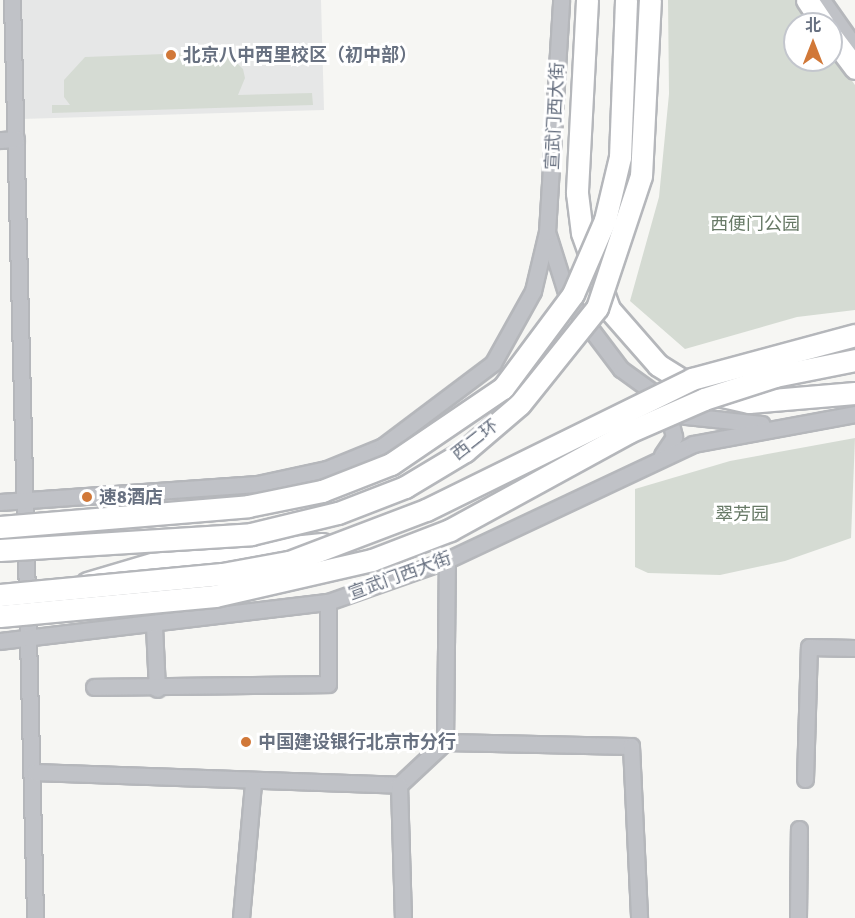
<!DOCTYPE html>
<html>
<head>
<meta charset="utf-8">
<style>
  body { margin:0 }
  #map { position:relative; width:855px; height:918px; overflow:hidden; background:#f6f6f3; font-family:Signika,"Noto Sans SC",sans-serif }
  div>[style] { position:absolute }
  .built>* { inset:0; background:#e6e7e7 }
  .green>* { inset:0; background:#d5dbd3 }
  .roads { filter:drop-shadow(2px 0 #b5b7bb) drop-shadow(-2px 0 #b5b7bb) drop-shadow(0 2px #b5b7bb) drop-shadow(0 -2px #b5b7bb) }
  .minor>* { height:15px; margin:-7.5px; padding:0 7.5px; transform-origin:7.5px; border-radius:7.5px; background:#c0c2c7 }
  .highway>* { height:21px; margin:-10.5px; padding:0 10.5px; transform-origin:10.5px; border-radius:10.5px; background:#fff }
  .bridges { filter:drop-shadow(2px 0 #b5b7bb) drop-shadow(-2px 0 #b5b7bb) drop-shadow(0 2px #b5b7bb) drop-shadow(0 -2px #b5b7bb) }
  .highway-bridge>* { height:21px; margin:-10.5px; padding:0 10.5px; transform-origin:10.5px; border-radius:10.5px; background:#fff }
  .dots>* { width:16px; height:16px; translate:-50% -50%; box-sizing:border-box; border:3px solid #fff; border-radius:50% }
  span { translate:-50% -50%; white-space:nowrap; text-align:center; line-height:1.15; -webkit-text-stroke:6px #fff; paint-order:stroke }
  .poi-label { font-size:18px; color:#687181; font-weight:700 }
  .left { translate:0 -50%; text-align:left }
  .street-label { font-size:18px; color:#687181 }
  .park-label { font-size:18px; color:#677966 }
  .north { position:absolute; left:783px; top:12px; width:60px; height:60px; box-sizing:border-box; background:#fff; border:2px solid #c3c6cd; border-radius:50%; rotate:0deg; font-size:16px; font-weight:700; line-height:24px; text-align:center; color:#687181 }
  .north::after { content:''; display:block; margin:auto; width:21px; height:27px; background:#d17838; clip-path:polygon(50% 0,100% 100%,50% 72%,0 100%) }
</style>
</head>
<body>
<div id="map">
  <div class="built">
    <i style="clip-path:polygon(18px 0,321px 0,324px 110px,21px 119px)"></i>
  </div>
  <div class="green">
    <i style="clip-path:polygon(668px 0,800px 0,814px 24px,795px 24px,795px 60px,831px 60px,831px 52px,855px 85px,855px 310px,797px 317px,685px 349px,630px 301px,659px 197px,669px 94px)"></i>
    <i style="clip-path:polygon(217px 52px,228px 54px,243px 69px,245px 78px,238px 95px,312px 93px,313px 105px,52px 113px,52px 105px,70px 105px,64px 97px,64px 80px,85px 57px)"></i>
    <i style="clip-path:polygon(855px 438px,851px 538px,785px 561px,720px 575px,648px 573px,635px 567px,635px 489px,730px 461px)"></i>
  </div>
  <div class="roads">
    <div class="minor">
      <i style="left:12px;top:0;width:918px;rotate:88.56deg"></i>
      <i style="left:822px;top:0;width:57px;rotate:54.9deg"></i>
      <i style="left:0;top:140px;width:16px;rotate:-4deg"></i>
      <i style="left:548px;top:235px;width:67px;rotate:72.6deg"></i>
      <i style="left:568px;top:299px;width:88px;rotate:52.9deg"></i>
      <i style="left:621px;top:369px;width:80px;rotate:35.9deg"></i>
      <i style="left:686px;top:416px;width:76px;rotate:6deg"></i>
      <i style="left:662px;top:455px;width:22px;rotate:-56deg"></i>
      <i style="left:674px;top:437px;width:31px;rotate:-103deg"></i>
      <i style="left:0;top:502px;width:258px;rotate:-4deg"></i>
      <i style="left:257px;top:484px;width:72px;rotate:-12.1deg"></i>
      <i style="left:327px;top:469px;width:61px;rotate:-22.3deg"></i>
      <i style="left:383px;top:446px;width:138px;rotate:-37deg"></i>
      <i style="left:493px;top:363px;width:82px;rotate:-60.9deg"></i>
      <i style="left:533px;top:291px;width:61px;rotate:-76.7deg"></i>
      <i style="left:547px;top:232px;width:232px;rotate:-86.5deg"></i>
      <i style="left:154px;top:626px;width:63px;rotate:87.3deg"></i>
      <i style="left:0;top:641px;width:330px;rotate:-6.8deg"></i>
      <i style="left:328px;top:602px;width:126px;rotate:-19.4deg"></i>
      <i style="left:447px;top:560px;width:272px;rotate:-25.2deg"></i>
      <i style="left:693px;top:444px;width:165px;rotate:-10.5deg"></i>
      <i style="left:94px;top:687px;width:234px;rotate:-0.7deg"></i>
      <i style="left:328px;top:684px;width:82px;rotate:-90deg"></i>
      <i style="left:445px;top:742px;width:182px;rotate:-89.4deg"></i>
      <i style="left:34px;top:772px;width:365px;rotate:2deg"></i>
      <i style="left:399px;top:785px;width:63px;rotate:-43.1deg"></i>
      <i style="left:445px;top:742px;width:186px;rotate:1.2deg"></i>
      <i style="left:631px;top:746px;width:172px;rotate:87.3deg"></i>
      <i style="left:805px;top:779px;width:132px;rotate:-88.3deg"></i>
      <i style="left:809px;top:647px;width:46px;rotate:1.2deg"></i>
      <i style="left:399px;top:785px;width:133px;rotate:88.3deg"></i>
      <i style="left:241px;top:918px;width:136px;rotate:-84.9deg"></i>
      <i style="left:798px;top:918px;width:89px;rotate:-89.4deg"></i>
    </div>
    <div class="highway">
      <i style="left:587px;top:0;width:193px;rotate:93deg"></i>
      <i style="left:577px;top:193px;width:40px;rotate:82.9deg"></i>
      <i style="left:582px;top:233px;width:81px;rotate:70.4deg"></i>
      <i style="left:609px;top:309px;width:74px;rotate:48.8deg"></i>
      <i style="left:658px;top:365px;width:49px;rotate:31.8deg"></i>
      <i style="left:700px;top:391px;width:50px;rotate:12.7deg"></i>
      <i style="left:749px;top:402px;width:106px;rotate:-4.9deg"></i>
      <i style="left:807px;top:0;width:29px;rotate:56deg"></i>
      <i style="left:831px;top:36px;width:40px;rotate:53deg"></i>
      <i style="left:87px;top:583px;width:81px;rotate:-16.4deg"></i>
      <i style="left:165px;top:560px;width:158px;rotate:-5.8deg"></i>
    </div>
  </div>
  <div class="bridges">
    <div class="highway-bridge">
      <i style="left:0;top:527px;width:249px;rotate:-4.8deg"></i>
      <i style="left:248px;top:506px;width:76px;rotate:-11.5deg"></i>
      <i style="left:322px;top:491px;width:74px;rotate:-21.4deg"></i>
      <i style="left:391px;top:464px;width:135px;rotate:-34.2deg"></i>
      <i style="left:503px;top:388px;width:117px;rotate:-53.3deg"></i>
      <i style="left:573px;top:294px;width:81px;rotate:-66.6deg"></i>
      <i style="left:605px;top:220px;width:65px;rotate:-76.6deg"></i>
      <i style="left:620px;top:157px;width:157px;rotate:-87.8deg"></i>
      <i style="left:0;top:550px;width:252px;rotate:-3.6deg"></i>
      <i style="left:251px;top:534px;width:89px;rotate:-13.6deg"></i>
      <i style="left:338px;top:513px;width:72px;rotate:-21.2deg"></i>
      <i style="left:405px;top:487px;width:70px;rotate:-31deg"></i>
      <i style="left:465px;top:451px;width:72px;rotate:-40.5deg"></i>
      <i style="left:520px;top:404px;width:123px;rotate:-51.3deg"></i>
      <i style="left:597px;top:308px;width:139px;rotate:-71.6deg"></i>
      <i style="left:641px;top:176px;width:176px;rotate:-87.1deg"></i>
      <i style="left:0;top:595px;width:223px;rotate:-5.4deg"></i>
      <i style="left:222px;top:574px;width:68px;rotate:-10.2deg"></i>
      <i style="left:289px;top:562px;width:147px;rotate:-20.8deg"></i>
      <i style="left:426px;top:510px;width:297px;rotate:-26.2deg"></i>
      <i style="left:692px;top:379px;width:169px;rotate:-15.1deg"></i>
      <i style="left:0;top:616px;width:216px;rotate:-5.3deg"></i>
      <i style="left:215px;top:596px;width:161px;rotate:-12.9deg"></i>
      <i style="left:372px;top:560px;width:84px;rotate:-21deg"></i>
      <i style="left:450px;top:530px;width:204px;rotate:-28.7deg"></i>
      <i style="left:629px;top:432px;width:82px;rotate:-23.7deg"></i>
      <i style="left:704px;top:399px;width:75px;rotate:-17.9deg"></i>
      <i style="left:775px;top:376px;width:82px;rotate:-11.3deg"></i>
    </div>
  </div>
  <div class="dots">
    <i style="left:171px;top:55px;background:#d17838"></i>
    <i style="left:87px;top:497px;background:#d17838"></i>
    <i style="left:246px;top:742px;background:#d17838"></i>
  </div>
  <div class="poi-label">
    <span class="left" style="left:183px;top:55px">北京八中西里校区（初中部）</span>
    <span class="left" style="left:99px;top:497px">速8酒店</span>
    <span class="left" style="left:258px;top:742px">中国建设银行北京市分行</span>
  </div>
  <div class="street-label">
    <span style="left:555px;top:116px;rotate:-87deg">宣武门西大街</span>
    <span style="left:475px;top:440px;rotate:-38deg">西二环</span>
    <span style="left:400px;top:576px;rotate:-20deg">宣武门西大街</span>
  </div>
  <div class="park-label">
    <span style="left:755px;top:224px">西便门公园</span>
    <span style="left:742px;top:514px">翠芳园</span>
  </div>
  <div class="north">北</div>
</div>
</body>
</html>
